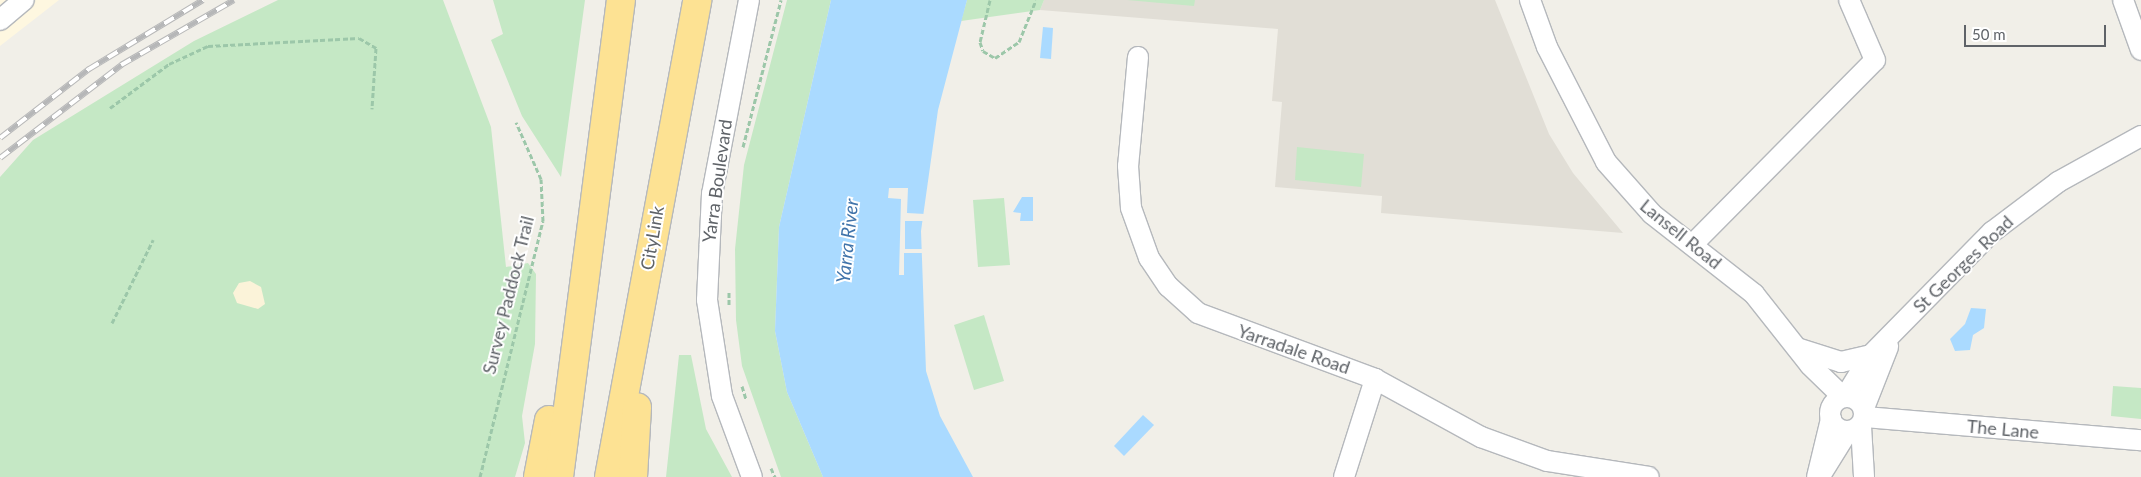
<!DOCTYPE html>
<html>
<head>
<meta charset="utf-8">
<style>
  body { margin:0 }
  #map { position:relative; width:2141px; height:477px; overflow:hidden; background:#f1efe8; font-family:Lato,sans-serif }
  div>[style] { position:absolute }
  .commercial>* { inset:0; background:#fef7e0 }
  .education>* { inset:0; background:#e1ded6 }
  .green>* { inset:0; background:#c5e8c5 }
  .sand>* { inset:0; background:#fbf3d9 }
  .water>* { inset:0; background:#aadaff }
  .pier>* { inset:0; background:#f1efe8 }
  .path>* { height:3px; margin-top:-1.5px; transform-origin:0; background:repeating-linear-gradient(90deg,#9cc7a9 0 5px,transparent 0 7.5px) }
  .roads { filter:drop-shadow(1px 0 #b5b8bc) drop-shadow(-1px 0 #b5b8bc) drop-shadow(0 1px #b5b8bc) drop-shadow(0 -1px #b5b8bc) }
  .minor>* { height:20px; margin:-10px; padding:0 10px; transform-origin:10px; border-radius:10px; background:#fff }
  .minor>.ring { margin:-10px; padding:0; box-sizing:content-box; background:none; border:20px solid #fff; border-radius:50% }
  .highway>* { height:28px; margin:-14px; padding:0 14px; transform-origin:14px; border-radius:14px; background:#fde293 }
  .rail>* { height:5.5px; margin-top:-2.75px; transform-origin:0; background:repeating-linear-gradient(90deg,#fff 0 11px,#b6b7b8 0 22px); box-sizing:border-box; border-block:1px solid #b6b7b8 }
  span { translate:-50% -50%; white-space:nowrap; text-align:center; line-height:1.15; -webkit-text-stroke:4px #fff; paint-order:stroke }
  .street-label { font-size:18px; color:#5f6368 }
  .water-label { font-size:19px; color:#4174aa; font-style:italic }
  .scale { position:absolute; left:1964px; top:25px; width:142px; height:22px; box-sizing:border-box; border:2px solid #5f6368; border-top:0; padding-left:6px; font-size:15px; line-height:18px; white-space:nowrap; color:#5f6368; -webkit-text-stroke:4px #fff; paint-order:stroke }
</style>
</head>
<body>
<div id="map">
  <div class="commercial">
    <i style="clip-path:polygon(0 0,59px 0,0 46px)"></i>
  </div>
  <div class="education">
    <i style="clip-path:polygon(1044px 0,1495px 0,1549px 134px,1573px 173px,1623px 233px,1381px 213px,1382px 196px,1275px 187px,1282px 102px,1272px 101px,1278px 29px,1040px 10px)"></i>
  </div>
  <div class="green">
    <i style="clip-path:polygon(278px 0,443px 0,491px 127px,506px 267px,528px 263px,536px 274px,535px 344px,522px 416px,525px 443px,515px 477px,0 477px,0 177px,33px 140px,194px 41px)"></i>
    <i style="clip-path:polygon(493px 0,585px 0,561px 177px,522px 116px,491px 40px,503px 34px)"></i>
    <i style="clip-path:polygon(787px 0,831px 0,779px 227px,775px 331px,787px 392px,823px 477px,781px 477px,742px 366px,736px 320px,735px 249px,744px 165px)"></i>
    <i style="clip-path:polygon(967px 0,1044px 0,1040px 10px,961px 21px)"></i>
    <i style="clip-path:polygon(1127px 0,1195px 0,1194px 6px)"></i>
    <i style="clip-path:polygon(1297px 147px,1364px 154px,1361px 187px,1295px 180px)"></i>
    <i style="clip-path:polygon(1004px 198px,1010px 265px,978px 267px,973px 200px)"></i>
    <i style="clip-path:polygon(984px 315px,1004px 381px,974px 390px,954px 325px)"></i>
    <i style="clip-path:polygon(679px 355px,691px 355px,706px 429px,732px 477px,666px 477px)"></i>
    <i style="clip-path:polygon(2113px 386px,2141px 388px,2141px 419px,2111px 416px)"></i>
  </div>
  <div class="sand">
    <i style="clip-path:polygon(250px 281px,261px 287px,265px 304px,258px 309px,237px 303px,233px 293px,239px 283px)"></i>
  </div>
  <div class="water">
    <i style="clip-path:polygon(831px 0,967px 0,938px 110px,921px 231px,926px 371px,940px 416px,973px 477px,823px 477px,787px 392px,775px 331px,779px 227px)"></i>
    <i style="clip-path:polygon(1043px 27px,1053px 28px,1051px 59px,1040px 58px)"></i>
    <i style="clip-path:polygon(1022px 197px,1033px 197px,1033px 221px,1020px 221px,1021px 213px,1013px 212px)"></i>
    <i style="clip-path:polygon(1971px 308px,1986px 309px,1984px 328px,1973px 335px,1970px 350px,1955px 351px,1950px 339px,1965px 324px)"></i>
    <i style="clip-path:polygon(1143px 415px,1154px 425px,1124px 456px,1114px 446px)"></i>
  </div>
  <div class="pier">
    <i style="clip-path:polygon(889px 188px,908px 188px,907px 213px,925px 214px,924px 221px,905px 221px,905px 249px,924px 249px,924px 253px,904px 253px,904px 275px,899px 275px,901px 199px,888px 198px)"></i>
  </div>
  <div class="path">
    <i style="left:990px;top:0;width:43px;rotate:103.4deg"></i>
    <i style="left:980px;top:42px;width:9px;rotate:72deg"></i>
    <i style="left:983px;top:51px;width:14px;rotate:30deg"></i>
    <i style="left:995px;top:58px;width:29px;rotate:-34deg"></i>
    <i style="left:1019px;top:42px;width:45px;rotate:-68deg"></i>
    <i style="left:110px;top:108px;width:74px;rotate:-36.7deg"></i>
    <i style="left:169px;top:64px;width:43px;rotate:-24.8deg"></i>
    <i style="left:208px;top:46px;width:151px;rotate:-3deg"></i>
    <i style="left:359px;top:38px;width:20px;rotate:30deg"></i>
    <i style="left:376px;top:48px;width:61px;rotate:93.8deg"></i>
    <i style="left:743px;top:147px;width:152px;rotate:-75.5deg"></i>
    <i style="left:729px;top:292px;width:14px;rotate:90deg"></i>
    <i style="left:112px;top:323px;width:93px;rotate:-63.7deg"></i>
    <i style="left:742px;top:386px;width:14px;rotate:73deg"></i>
    <i style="left:771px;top:468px;width:10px;rotate:66deg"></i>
    <i style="left:480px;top:477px;width:264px;rotate:-76.2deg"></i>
    <i style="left:543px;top:221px;width:42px;rotate:-92.7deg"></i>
    <i style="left:541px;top:179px;width:62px;rotate:-113.7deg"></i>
  </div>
  <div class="roads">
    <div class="minor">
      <i style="left:749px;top:0;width:197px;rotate:100.8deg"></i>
      <i style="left:712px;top:194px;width:106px;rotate:92.7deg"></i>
      <i style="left:707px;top:300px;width:97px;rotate:81.1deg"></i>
      <i style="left:722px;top:396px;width:86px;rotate:69.7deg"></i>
      <i style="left:1530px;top:0;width:50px;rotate:70.1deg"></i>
      <i style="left:1547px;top:47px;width:129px;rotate:62.8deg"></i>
      <i style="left:1606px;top:162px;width:69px;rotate:48.5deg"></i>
      <i style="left:1652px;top:214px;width:130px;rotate:38.1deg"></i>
      <i style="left:1754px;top:294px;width:90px;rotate:51.7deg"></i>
      <i style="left:1810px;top:365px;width:46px;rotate:44.1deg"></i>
      <i style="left:2123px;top:0;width:53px;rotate:70.2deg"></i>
      <i style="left:0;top:20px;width:31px;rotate:-40deg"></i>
      <i style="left:1138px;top:57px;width:109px;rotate:95.2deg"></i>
      <i style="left:1128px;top:166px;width:42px;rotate:85.9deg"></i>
      <i style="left:1131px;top:208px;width:53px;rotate:70.2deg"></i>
      <i style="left:1149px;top:258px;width:34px;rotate:56deg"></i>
      <i style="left:1168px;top:286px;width:40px;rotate:42deg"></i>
      <i style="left:1198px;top:313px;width:189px;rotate:20.4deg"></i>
      <i style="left:1375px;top:379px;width:121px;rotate:28.7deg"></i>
      <i style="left:1481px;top:437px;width:70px;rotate:20deg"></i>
      <i style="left:1547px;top:461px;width:103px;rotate:8.9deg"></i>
      <i style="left:1692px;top:245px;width:260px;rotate:-45.3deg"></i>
      <i style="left:1875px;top:60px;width:65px;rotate:-113.4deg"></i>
      <i style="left:1800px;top:349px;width:43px;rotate:17.6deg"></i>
      <i style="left:1841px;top:362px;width:31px;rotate:-13deg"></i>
      <i class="ring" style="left:1830px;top:397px;width:14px;height:14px"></i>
      <i style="left:1845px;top:397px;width:49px;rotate:-58.2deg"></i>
      <i style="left:1871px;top:355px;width:173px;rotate:-45.5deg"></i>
      <i style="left:1992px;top:232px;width:83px;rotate:-37.1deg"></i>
      <i style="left:2058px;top:182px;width:95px;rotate:-29deg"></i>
      <i style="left:1864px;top:408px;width:66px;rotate:-68.5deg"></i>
      <i style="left:1865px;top:417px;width:277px;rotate:4.8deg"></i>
      <i style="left:1861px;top:426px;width:51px;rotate:86.6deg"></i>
      <i style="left:1820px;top:476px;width:53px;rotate:-58.1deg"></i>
      <i style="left:1344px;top:477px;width:103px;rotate:-72.4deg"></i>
      <i style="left:1817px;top:477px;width:60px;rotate:-76.4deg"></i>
    </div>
    <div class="highway">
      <i style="left:538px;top:477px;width:58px;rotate:-79.1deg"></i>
      <i style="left:559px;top:477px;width:481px;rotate:-82.6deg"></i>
      <i style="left:609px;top:477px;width:485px;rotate:-79.5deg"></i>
      <i style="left:633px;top:477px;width:70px;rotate:-86.7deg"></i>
    </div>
  </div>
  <div class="rail">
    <i style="left:0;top:138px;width:113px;rotate:-37.8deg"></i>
    <i style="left:89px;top:69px;width:133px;rotate:-31.2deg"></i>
    <i style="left:0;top:158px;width:153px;rotate:-37.5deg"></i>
    <i style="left:121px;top:65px;width:130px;rotate:-29.9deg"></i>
  </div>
  <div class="street-label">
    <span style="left:717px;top:181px;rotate:-82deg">Yarra Boulevard</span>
    <span style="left:1681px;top:234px;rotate:39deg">Lansell Road</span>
    <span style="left:652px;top:238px;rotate:-80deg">CityLink</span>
    <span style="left:1963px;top:264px;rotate:-44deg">St Georges Road</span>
    <span style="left:508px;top:295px;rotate:-76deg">Survey Paddock Trail</span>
    <span style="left:1294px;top:349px;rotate:19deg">Yarradale Road</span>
    <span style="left:2003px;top:429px;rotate:5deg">The Lane</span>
  </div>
  <div class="water-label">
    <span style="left:847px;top:241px;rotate:-84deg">Yarra River</span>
  </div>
  <div class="scale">50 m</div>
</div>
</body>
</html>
